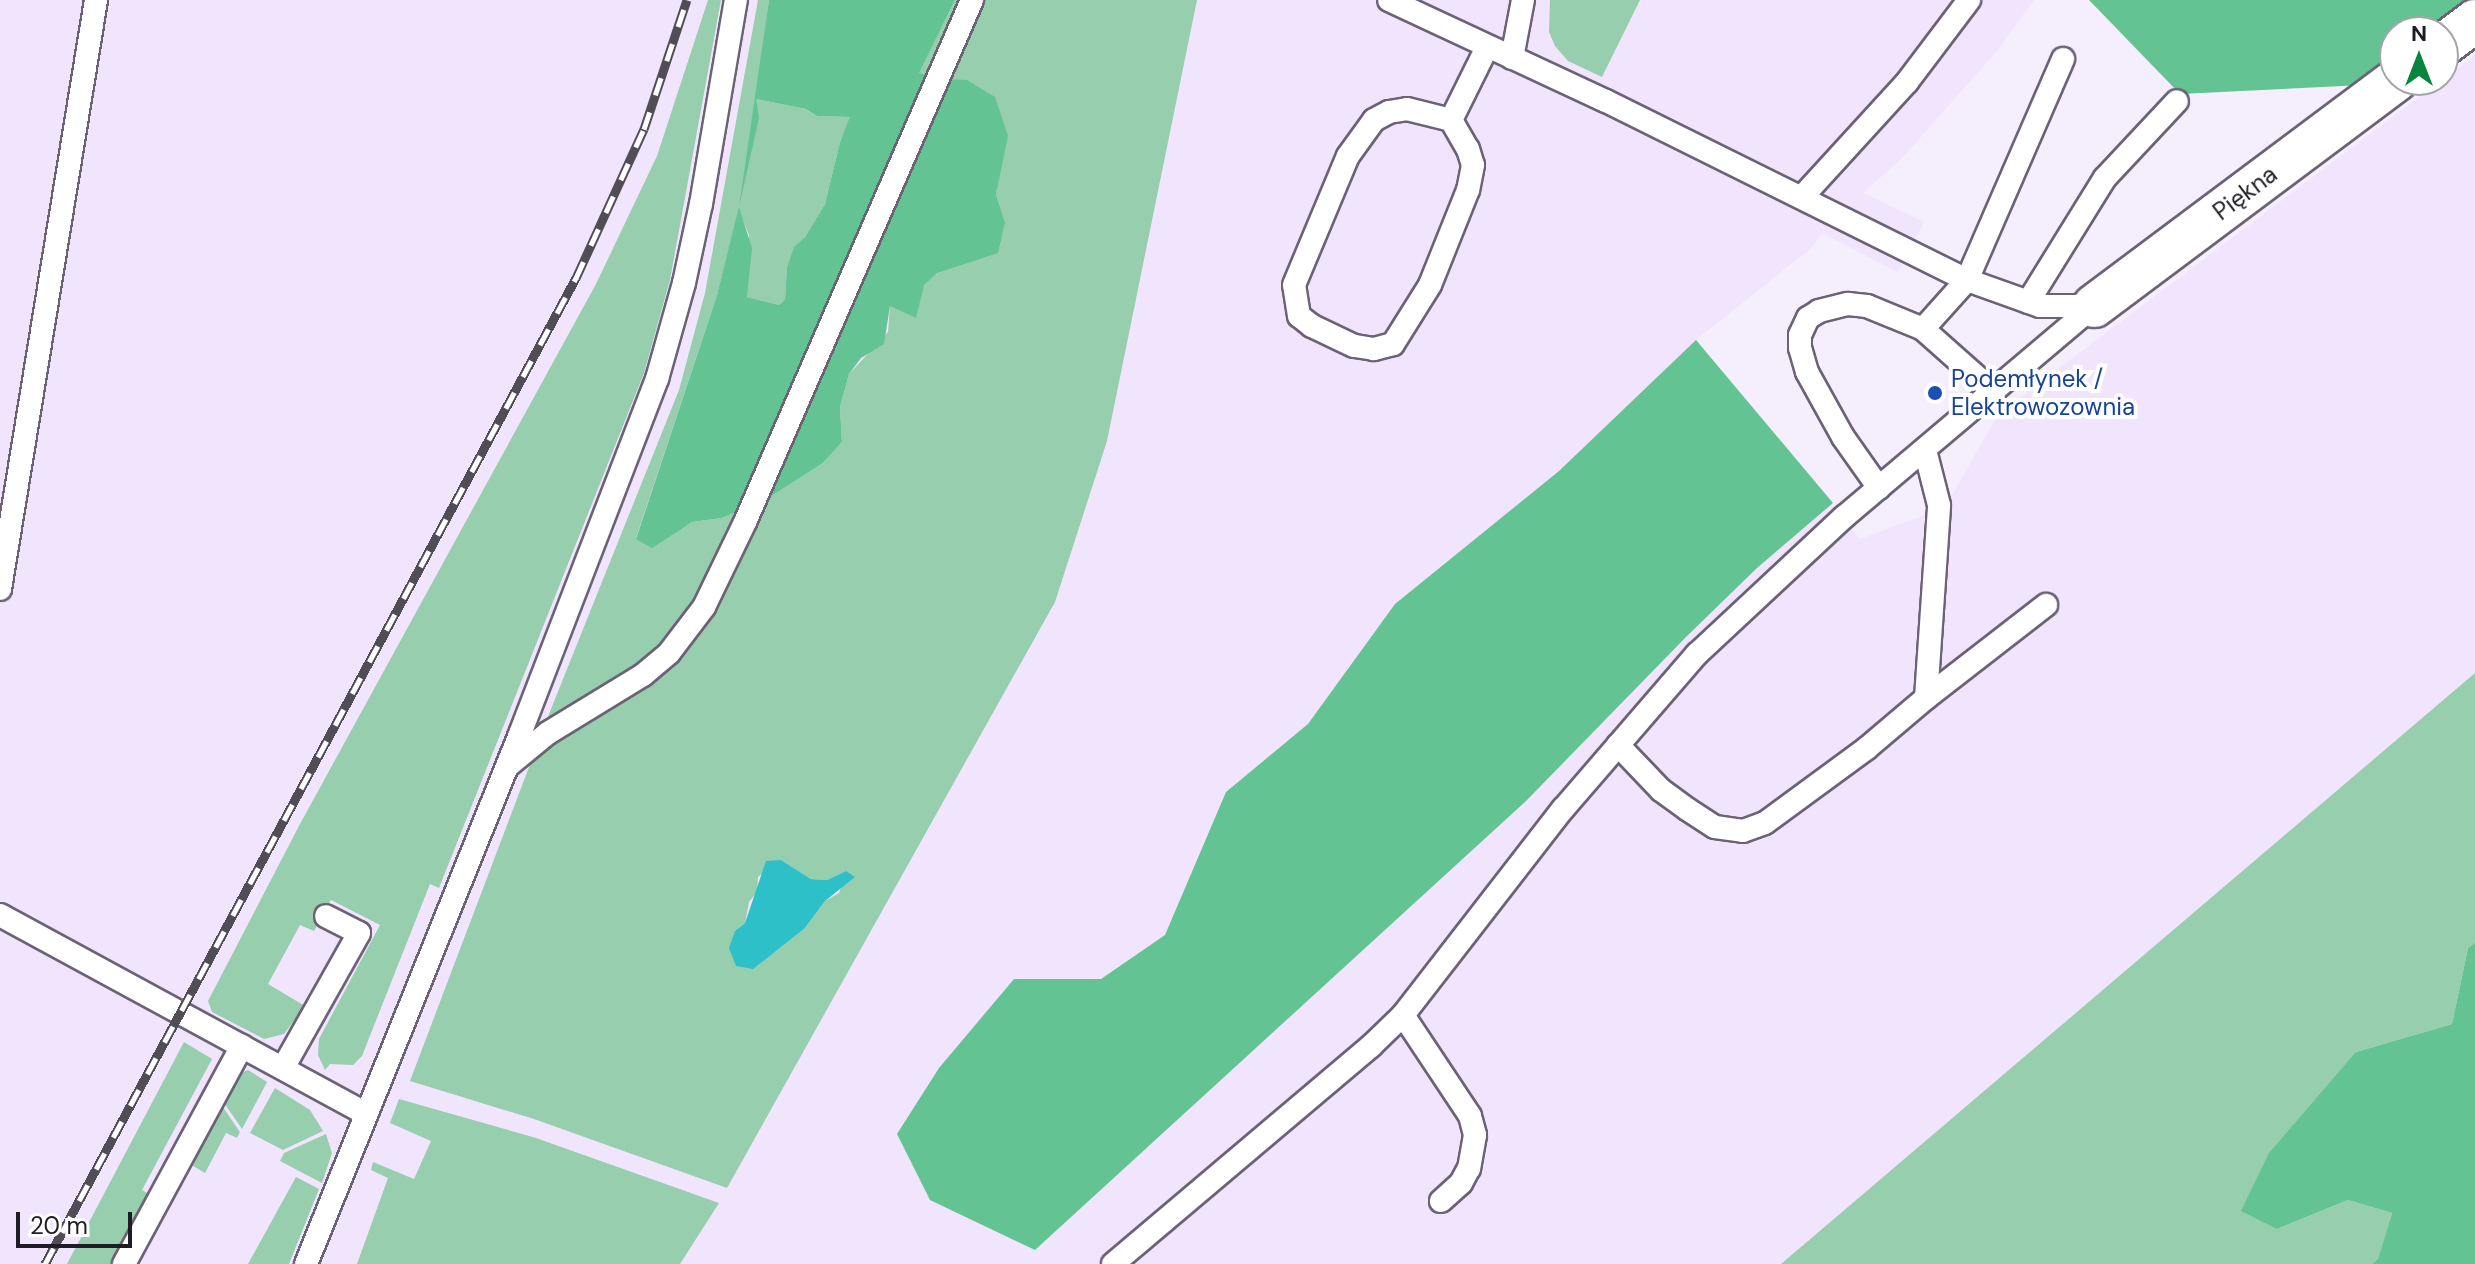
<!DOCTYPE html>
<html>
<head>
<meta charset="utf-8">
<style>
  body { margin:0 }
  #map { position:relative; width:2475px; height:1264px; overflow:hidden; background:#f5eefd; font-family:"DM Sans",sans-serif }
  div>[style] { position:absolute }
  .built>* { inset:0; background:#f1e4fd }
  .green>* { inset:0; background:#96ceae }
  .forest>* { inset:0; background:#64c392 }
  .water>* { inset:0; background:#2ec0c9 }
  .roads { filter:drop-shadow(2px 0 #6c6276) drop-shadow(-2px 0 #6c6276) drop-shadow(0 2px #6c6276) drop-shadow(0 -2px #6c6276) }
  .lane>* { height:22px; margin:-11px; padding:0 11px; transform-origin:11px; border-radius:11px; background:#fff }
  .street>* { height:42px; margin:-21px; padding:0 21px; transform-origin:21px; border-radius:21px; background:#fff }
  .rail>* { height:9px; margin-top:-4.5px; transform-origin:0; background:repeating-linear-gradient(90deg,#fff 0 18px,#514d56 0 36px); box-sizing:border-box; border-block:2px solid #514d56 }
  .dots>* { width:22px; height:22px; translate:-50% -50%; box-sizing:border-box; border:4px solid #fff; border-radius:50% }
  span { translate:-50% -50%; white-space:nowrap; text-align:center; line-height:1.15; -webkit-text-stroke:8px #fff; paint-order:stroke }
  .street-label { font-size:24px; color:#201c24 }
  .transit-label { font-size:24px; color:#164399 }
  .left { translate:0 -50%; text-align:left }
  .north { position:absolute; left:2379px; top:16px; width:80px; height:80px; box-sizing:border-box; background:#fff; border:2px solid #a6a4a7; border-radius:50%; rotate:0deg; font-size:22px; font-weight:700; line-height:32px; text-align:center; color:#201c24 }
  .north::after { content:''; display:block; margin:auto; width:28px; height:36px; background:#07853f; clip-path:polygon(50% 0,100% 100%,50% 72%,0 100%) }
  .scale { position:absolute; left:16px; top:1212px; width:116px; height:36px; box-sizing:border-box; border:4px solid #201c24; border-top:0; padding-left:10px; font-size:24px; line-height:28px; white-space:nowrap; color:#201c24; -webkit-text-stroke:6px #fff; paint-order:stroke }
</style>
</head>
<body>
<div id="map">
  <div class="built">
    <i style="clip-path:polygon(0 0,2034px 0,1996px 52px,1903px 157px,1863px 193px,1924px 222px,1898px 272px,1822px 233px,1810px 249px,1696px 340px,1860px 539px,1925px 515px,1953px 494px,1998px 414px,2475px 55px,2475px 673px,1781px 1264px,0 1264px)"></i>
  </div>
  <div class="green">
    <i style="clip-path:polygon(708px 0,721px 0,670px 280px,644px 373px,439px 888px,430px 884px,362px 1056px,353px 1065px,330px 1064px,325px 1070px,318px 1055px,319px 1039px,380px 925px,331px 900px,314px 931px,300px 925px,268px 984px,305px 1006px,284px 1034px,264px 1039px,212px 1012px,208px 1001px,300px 824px,596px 284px,657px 156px)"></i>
    <i style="clip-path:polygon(evenodd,758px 0,769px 0,756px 99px,806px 109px,817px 116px,851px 117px,840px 142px,825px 204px,805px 237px,794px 248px,787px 267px,785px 299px,779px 305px,746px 297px,749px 235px,739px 210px,717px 295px,636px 538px,677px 531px,692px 522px,722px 518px,770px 497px,823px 463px,842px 442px,840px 407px,849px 374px,888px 332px,890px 306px,937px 273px,965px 262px,1005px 222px,996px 194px,998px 176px,942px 79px,918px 74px,955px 0,1197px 0,1107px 441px,1055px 602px,727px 1188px,534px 1119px,410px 1081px,551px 709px,679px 390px,705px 293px,758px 0,781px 860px,811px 879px,827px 880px,846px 871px,839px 893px,825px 901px,805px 928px,766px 958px,735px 931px,745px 923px,749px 902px,757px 892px,758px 877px,781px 860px)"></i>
    <i style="clip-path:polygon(1550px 0,1640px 0,1602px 77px,1568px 61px,1555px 46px,1549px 32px)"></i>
    <i style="clip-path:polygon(2475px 673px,2475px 943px,2468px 948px,2452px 1024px,2356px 1052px,2277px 1229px,2348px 1200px,2392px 1213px,2378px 1260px,2372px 1264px,1781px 1264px)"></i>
    <i style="clip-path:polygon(184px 1042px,212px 1059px,142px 1190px,149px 1194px,111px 1264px,67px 1264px)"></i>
    <i style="clip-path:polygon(248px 1070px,267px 1082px,242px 1129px,222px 1100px,235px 1075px)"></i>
    <i style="clip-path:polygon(275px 1088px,310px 1110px,323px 1131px,283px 1150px,250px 1133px)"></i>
    <i style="clip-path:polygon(399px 1099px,536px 1138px,719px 1203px,680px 1264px,357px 1264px,388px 1178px,371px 1170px,373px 1162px,414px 1179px,431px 1141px,390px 1123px)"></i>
    <i style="clip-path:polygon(220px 1103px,240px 1132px,237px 1138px,226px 1133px,205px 1173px,188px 1163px)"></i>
    <i style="clip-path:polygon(326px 1134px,332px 1153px,322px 1183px,280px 1161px,284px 1153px)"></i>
    <i style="clip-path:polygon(296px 1177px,319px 1189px,289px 1264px,248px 1264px)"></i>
  </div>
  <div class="forest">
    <i style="clip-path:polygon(evenodd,769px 0,955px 0,919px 73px,942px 79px,967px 80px,995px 97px,1008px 136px,996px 194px,1005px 222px,998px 253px,937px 273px,924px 285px,916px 318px,890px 306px,884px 344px,861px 358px,849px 374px,840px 407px,842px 442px,823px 463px,770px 497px,722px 518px,692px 522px,652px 548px,636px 539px,717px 295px,739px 207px,769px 0,756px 99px,806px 109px,817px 116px,850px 117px,840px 142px,825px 204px,805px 237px,794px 247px,787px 267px,785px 299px,779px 305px,747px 297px,752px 248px,739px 207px,759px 118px,756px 99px)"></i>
    <i style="clip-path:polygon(2089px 0,2475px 0,2475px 2px,2435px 32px,2395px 32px,2395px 62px,2363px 85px,2180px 94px)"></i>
    <i style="clip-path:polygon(1696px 340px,1833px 503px,1757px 568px,1686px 637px,1526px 801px,1035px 1250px,930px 1200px,897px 1134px,939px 1068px,1014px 979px,1101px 979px,1165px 935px,1226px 792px,1308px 724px,1395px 604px,1559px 471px)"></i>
    <i style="clip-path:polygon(2475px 943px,2475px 1264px,2372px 1264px,2378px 1259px,2392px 1213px,2348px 1200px,2277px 1229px,2241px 1211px,2269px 1153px,2356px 1052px,2452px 1024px,2468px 948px)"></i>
  </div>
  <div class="water">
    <i style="clip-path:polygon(781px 860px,811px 879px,827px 880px,846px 871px,855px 877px,825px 901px,805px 928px,753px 969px,736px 966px,729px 948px,735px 931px,745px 923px,766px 861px)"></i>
  </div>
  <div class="roads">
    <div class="lane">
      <i style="left:1389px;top:0;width:239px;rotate:25deg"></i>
      <i style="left:1606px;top:101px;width:403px;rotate:26.4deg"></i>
      <i style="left:1967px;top:280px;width:77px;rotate:19.6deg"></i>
      <i style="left:2040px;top:306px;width:54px"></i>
      <i style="left:1512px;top:58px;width:59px;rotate:-79.3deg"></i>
      <i style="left:1407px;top:109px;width:45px;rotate:14deg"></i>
      <i style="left:1451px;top:120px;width:34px;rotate:60deg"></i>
      <i style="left:1468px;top:149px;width:17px;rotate:73deg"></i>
      <i style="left:1473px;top:165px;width:25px;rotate:101deg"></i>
      <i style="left:1468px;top:190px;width:102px;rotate:111.8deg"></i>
      <i style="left:1430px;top:285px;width:70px;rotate:122.1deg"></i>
      <i style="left:1393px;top:344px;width:20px;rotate:165deg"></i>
      <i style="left:1374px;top:349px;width:20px;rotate:-171deg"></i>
      <i style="left:1354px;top:346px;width:47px;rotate:-154.5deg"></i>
      <i style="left:1312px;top:326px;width:16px;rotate:-142deg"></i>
      <i style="left:1299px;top:316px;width:31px;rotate:-99deg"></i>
      <i style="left:1294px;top:285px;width:140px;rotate:-67.3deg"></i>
      <i style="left:1348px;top:156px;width:44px;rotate:-54.2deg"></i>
      <i style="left:1374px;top:120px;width:17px;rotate:-28deg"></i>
      <i style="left:1389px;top:112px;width:18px;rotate:-9deg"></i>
      <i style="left:1451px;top:120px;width:81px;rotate:-63.7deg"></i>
      <i style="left:1802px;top:197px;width:156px;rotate:-47.6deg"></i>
      <i style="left:1907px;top:82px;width:103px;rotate:-52.9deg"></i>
      <i style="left:2028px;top:302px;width:146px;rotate:-58.2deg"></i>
      <i style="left:2105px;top:178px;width:105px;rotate:-46.9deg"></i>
      <i style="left:1994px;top:392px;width:95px;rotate:-138.4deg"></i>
      <i style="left:1923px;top:329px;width:66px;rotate:-48.1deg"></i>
      <i style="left:1967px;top:280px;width:241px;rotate:-66.5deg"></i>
      <i style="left:1879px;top:488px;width:62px;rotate:-125.2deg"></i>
      <i style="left:1843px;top:437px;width:74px;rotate:-119deg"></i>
      <i style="left:1807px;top:372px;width:25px;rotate:-106deg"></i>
      <i style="left:1800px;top:348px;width:13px;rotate:-90deg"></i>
      <i style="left:1800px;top:335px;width:19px;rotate:-65deg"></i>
      <i style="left:1808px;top:318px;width:13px;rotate:-32deg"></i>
      <i style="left:1819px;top:311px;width:30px;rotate:-14deg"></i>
      <i style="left:1848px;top:304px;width:19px;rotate:6deg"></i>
      <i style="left:1867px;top:306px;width:61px;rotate:22.3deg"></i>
      <i style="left:0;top:589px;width:597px;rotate:-80.74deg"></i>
      <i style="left:1926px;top:698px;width:152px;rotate:-37.8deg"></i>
      <i style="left:1618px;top:745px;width:62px;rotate:46.3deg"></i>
      <i style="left:1661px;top:790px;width:32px;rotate:36deg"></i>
      <i style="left:1687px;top:809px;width:33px;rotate:33deg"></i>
      <i style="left:1715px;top:827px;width:28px;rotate:8deg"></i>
      <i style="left:1743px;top:831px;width:23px;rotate:-20deg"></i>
      <i style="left:1765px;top:823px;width:127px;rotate:-36.3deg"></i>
      <i style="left:1867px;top:748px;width:77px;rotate:-40.3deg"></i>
      <i style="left:1926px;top:698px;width:193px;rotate:-86.1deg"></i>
      <i style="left:1939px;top:505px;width:57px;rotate:-104.3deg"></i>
      <i style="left:509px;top:765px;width:50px;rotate:-39.4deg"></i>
      <i style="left:548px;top:733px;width:111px;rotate:-31.4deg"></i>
      <i style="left:643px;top:675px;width:34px;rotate:-40deg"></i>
      <i style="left:669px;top:653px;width:58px;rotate:-52.7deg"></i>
      <i style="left:704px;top:607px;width:97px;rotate:-64.2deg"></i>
      <i style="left:746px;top:520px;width:567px;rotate:-66.51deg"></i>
      <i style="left:0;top:915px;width:417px;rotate:28.5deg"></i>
      <i style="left:1403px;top:1015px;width:121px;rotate:56.4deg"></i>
      <i style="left:1470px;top:1116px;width:20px;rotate:75deg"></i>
      <i style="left:1475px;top:1135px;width:34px;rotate:100deg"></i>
      <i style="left:1469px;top:1168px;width:17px;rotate:118deg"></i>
      <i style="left:1461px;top:1183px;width:27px;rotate:138deg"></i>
      <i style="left:283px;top:1068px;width:155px;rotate:-60.6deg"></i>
      <i style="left:359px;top:933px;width:37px;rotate:-153deg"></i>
      <i style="left:124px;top:1264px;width:248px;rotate:-61.6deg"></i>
      <i style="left:306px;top:1264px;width:572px;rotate:-68.01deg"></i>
      <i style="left:520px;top:734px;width:381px;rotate:-68.9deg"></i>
      <i style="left:657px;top:379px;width:100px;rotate:-74.3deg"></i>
      <i style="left:684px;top:283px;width:81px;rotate:-77.9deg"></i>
      <i style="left:701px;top:204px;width:207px;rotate:-80.3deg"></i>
      <i style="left:1113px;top:1264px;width:338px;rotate:-40.2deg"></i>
      <i style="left:1371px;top:1046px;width:45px;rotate:-44.1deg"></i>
      <i style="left:1403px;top:1015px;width:261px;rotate:-52.2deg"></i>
      <i style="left:1563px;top:809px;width:205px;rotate:-49.2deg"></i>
      <i style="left:1697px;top:654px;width:201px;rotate:-43deg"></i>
      <i style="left:1844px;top:517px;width:327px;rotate:-40.2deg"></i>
    </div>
    <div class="street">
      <i style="left:2443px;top:45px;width:40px;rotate:-37deg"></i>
      <i style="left:2094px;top:306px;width:377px;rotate:-36.8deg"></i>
    </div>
  </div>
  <div class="rail">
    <i style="left:45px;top:1264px;width:1120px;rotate:-61.7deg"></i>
    <i style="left:576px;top:278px;width:164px;rotate:-65.5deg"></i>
    <i style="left:644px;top:129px;width:136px;rotate:-71.6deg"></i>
  </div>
  <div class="dots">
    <i style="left:1935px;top:393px;background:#1a4fb4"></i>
  </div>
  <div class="street-label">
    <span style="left:2245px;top:193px;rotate:-37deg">Piękna</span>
  </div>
  <div class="transit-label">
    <span class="left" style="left:1951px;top:393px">Podemłynek /<br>Elektrowozownia</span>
  </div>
  <div class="north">N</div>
  <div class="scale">20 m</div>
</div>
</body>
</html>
